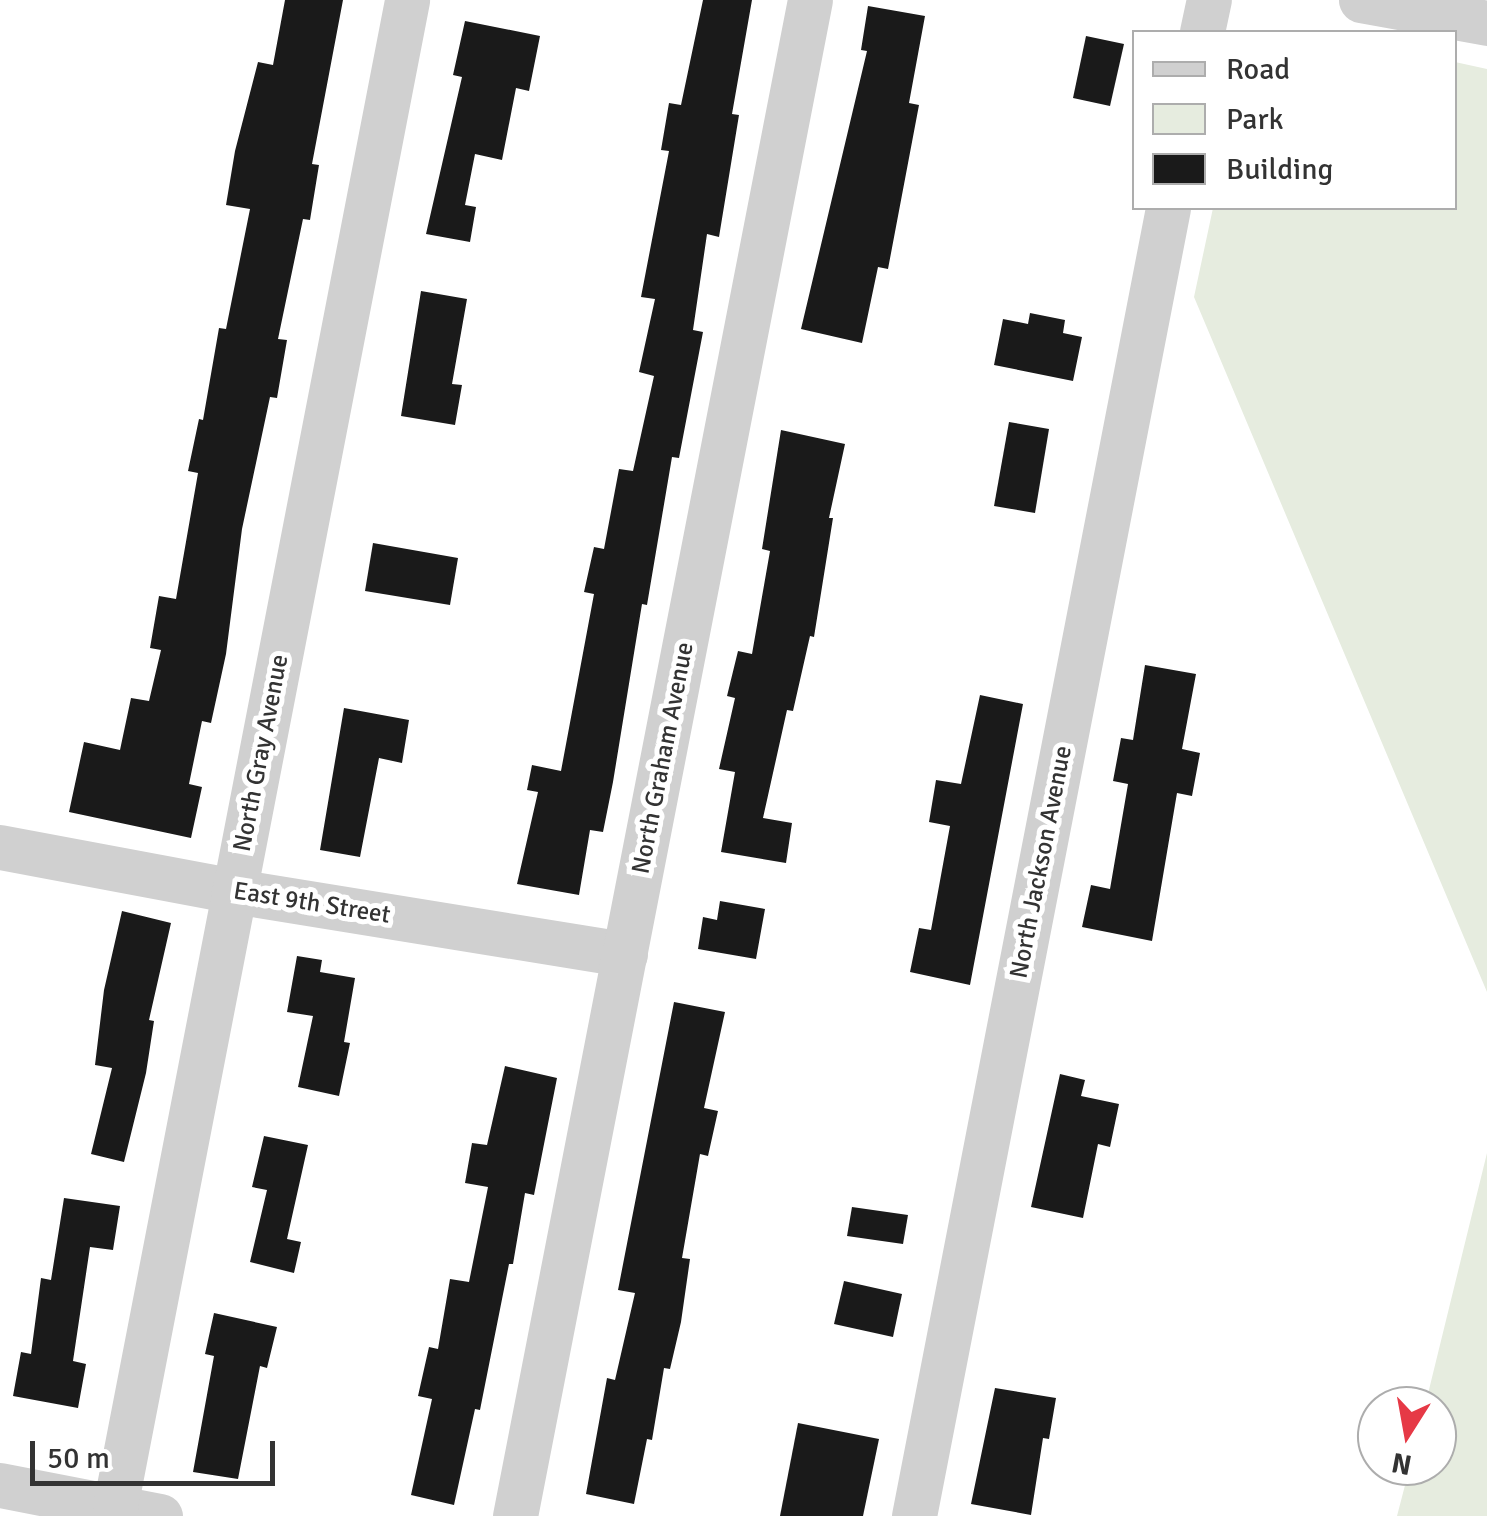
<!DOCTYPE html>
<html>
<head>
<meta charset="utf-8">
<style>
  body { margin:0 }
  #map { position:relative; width:1487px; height:1516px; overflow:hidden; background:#fff; font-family:Signika,sans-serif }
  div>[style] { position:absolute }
  .green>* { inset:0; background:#e6ecdf }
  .building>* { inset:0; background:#1a1a1a }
  .minor>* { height:45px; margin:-22.5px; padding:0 22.5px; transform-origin:22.5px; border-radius:22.5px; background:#d0d0d0 }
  span { translate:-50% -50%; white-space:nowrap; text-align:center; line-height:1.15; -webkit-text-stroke:10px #fff; paint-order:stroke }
  .street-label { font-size:25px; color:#333 }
  .legend { position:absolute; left:1132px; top:30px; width:325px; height:180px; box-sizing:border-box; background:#fff; border:2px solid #adadad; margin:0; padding:12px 18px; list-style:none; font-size:30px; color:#333 }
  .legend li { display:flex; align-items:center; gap:20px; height:50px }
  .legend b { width:50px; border:2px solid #adadad }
  .north { position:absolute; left:1357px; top:1386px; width:100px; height:100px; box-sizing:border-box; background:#fff; border:2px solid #adadad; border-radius:50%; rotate:191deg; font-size:28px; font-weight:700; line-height:40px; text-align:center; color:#333 }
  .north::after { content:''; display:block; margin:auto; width:35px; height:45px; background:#e63946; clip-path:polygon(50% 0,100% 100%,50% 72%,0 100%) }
  .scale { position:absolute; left:30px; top:1441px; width:245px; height:45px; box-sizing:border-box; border:5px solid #333; border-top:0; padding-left:12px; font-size:30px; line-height:35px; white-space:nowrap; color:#333; -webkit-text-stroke:8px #fff; paint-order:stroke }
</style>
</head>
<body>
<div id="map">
  <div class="green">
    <i style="clip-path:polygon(1455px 62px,1487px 69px,1487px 992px,1194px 297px,1213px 208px,1454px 208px)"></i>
    <i style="clip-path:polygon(1487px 1153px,1487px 1516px,1397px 1516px,1410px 1466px,1437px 1466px,1437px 1406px,1425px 1406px)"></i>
  </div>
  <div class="building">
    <i style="clip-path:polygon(285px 0,343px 0,312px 164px,319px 165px,310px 220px,303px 219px,278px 339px,287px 340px,277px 398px,270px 397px,242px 529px,226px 654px,211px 723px,202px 721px,189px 784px,202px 787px,191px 838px,69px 812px,84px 742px,120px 750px,131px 698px,149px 701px,161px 650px,150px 648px,159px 596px,176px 599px,198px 473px,188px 471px,199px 419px,203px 420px,219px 328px,226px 329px,250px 209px,226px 205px,235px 151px,258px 62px,273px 65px)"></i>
    <i style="clip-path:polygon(703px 0,752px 0,732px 114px,739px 115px,719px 237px,707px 234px,693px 330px,703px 332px,679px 458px,672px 457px,647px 605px,642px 604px,613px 782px,603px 832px,590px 830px,579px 895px,517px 884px,538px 792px,527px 790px,532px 765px,561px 771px,594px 594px,584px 592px,594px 547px,604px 549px,619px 469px,633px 471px,654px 376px,639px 372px,655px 299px,641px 297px,669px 151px,661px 150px,669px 103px,681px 105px)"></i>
    <i style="clip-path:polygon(868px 6px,925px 16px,909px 103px,919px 105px,888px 269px,878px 267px,862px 343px,801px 329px,867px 51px,861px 50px)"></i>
    <i style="clip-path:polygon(465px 21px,540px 36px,529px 91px,516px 88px,502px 160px,475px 154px,465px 205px,476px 207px,470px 242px,426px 234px,462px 77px,453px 75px)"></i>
    <i style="clip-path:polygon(1086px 36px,1124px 44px,1110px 106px,1073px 98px)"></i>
    <i style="clip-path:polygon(421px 291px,467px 299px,452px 384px,462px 385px,455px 425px,401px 416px)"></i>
    <i style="clip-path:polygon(1030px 313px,1065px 320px,1063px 333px,1082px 337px,1073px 381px,994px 365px,1003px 319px,1028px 324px)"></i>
    <i style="clip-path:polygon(1009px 422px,1049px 429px,1035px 513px,994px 506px)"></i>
    <i style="clip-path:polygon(781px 430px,845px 444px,829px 518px,833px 518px,814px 637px,810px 636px,793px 711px,787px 710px,763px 818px,792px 823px,786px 863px,721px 852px,735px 772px,719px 769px,735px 698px,727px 696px,738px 651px,752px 654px,770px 551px,762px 549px)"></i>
    <i style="clip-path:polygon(373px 543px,458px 558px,450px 605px,365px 591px)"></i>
    <i style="clip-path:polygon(1145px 665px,1196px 674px,1182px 749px,1200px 753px,1192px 796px,1177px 793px,1152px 941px,1082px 927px,1091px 885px,1110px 889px,1128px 784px,1113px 781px,1121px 738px,1133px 740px)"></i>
    <i style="clip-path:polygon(980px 695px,1023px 704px,970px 985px,910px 972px,919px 928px,931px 930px,950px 826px,929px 822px,936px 780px,961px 784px)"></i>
    <i style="clip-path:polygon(344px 708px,409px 720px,402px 763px,379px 758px,360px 857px,320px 850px)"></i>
    <i style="clip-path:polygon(720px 901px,765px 909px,756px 959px,698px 949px,703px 917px,717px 920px)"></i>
    <i style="clip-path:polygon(122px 911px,171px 923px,149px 1020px,154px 1021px,146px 1073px,124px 1162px,91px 1154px,112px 1068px,95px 1065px,104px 990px)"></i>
    <i style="clip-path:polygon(297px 956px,322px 960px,320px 972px,355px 978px,344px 1042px,350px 1043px,339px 1096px,298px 1087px,313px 1016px,287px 1012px)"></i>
    <i style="clip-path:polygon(674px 1002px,725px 1012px,704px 1108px,718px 1111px,708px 1156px,700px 1154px,682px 1258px,690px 1259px,681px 1322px,670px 1369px,664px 1368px,652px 1440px,647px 1439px,634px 1504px,586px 1494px,607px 1378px,615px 1380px,635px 1293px,618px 1290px)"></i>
    <i style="clip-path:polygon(505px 1066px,557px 1078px,534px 1195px,525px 1193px,513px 1264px,509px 1264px,480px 1410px,475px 1409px,454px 1505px,411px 1495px,432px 1399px,418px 1396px,429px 1347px,438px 1349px,450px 1279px,469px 1282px,488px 1187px,465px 1183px,472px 1143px,487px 1145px)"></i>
    <i style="clip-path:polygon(1060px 1074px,1085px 1080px,1081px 1096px,1119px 1104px,1110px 1147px,1098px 1144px,1083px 1218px,1031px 1207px)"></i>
    <i style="clip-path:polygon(264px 1136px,308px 1145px,287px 1239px,301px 1242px,294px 1273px,250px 1262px,267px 1190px,252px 1187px)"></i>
    <i style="clip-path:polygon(64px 1198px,120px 1206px,113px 1250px,90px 1247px,73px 1361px,86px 1364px,78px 1408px,13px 1396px,21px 1352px,31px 1354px,41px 1278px,51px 1280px)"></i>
    <i style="clip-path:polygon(852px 1207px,908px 1215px,903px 1244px,847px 1236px)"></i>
    <i style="clip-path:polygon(844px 1281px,902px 1294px,893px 1337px,834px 1324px)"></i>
    <i style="clip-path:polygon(214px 1313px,277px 1327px,267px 1368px,260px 1366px,238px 1479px,193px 1472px,214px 1356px,205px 1354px)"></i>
    <i style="clip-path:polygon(995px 1388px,1056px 1398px,1049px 1439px,1043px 1438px,1031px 1515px,971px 1504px)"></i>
    <i style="clip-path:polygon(798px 1423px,879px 1439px,863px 1516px,780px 1516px)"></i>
  </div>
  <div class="minor">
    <i style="left:1361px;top:0;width:128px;rotate:10.3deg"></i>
    <i style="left:1202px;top:32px;width:33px;rotate:-78deg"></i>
    <i style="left:0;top:847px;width:238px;rotate:10.6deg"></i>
    <i style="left:234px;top:891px;width:396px;rotate:9.2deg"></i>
    <i style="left:0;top:1485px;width:163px;rotate:11deg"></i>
    <i style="left:115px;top:1507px;width:1535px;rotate:-79.03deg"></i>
    <i style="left:515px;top:1516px;width:1544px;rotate:-78.99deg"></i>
    <i style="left:914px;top:1516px;width:1332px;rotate:-79.01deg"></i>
  </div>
  <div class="street-label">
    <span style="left:261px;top:753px;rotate:-79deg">North Gray Avenue</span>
    <span style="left:663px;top:758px;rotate:-79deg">North Graham Avenue</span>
    <span style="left:1041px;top:862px;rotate:-79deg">North Jackson Avenue</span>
    <span style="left:312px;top:903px;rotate:9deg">East 9th Street</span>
  </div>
  <ul class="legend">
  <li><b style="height:12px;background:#d0d0d0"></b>Road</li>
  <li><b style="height:28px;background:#e6ecdf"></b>Park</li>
  <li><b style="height:28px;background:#1a1a1a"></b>Building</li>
  </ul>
  <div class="north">N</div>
  <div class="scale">50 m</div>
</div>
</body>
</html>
